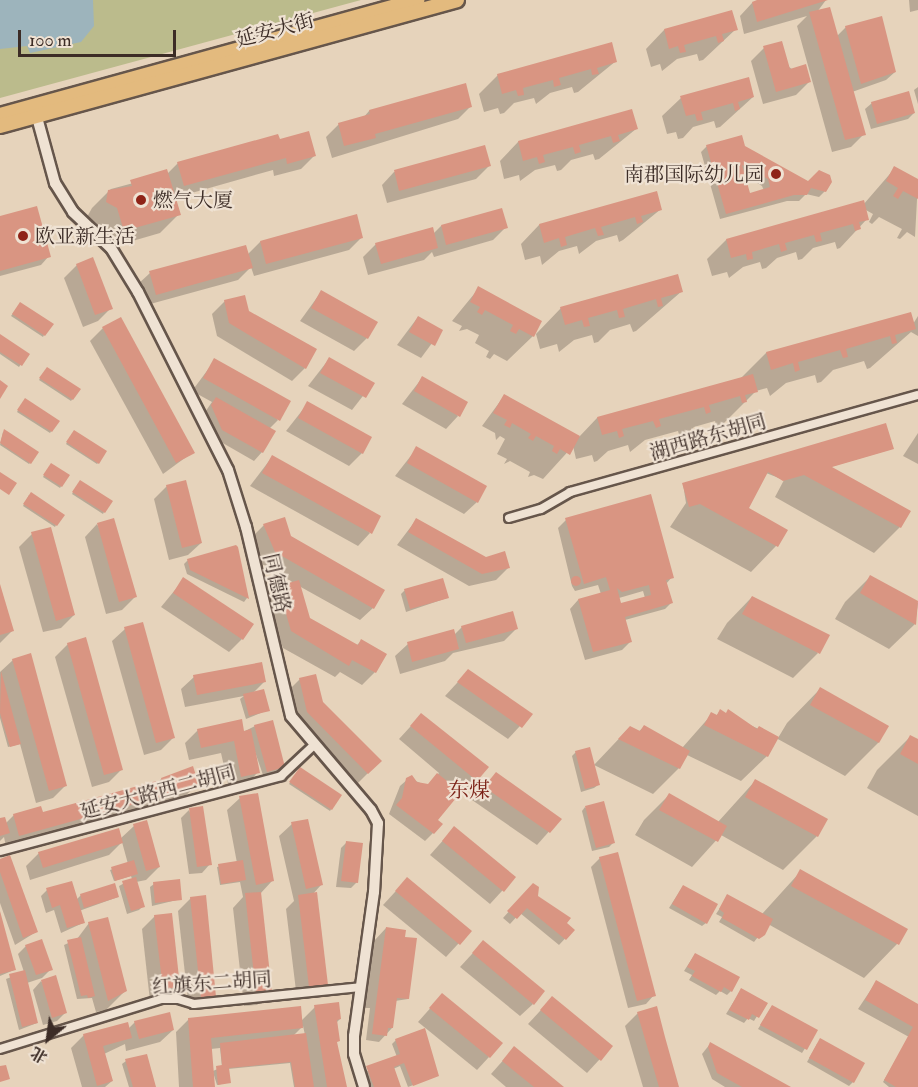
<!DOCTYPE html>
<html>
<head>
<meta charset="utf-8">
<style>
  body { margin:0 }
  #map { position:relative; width:918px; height:1087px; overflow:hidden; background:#e6d3bb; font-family:"IM FELL Double Pica","Noto Serif SC",serif }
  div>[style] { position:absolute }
  .green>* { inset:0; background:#bbbb8c }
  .water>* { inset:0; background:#9db4bc }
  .shadow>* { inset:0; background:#0003 }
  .building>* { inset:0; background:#d99582 }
  .round { border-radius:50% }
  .roads { filter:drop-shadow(2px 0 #66564b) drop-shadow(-2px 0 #66564b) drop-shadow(0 2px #66564b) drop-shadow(0 -2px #66564b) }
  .minor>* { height:8px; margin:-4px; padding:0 4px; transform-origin:4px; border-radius:4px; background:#efe2d3 }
  .tertiary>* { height:10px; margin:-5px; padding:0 5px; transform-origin:5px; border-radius:5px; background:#efe2d3 }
  .primary>* { height:14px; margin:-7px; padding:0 7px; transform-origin:7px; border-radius:7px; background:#e3ba7e }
  .dots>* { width:16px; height:16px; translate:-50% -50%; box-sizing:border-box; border:3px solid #efe2d3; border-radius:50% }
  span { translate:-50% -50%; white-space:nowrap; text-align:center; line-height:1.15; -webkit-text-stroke:4.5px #efe2d3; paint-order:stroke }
  .street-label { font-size:20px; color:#3c2c26 }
  .poi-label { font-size:20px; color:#3c2c26 }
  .right { translate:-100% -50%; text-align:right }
  .left { translate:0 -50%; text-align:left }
  .neighbourhood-label { font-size:21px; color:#7a1f14 }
  .north { position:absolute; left:18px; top:1009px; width:60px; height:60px; -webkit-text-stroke:4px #efe2d3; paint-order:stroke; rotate:209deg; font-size:16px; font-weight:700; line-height:24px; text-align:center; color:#3c2c26 }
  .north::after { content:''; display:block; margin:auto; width:21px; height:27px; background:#3c2c26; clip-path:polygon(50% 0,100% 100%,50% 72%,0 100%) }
  .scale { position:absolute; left:18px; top:30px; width:158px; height:27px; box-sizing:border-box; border:3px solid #3c2c26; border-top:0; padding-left:8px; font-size:18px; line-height:21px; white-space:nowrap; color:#3c2c26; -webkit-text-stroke:4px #efe2d3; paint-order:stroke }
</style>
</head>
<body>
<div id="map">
  <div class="green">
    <i style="clip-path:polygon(0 0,361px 0,0 98px)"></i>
  </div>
  <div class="water">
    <i style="clip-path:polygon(0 0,93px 0,94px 26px,81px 42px,30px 53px,27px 46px,0 49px)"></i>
  </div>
  <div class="shadow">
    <i style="clip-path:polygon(763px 0,826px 0,817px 12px,837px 36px,846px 27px,895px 72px,886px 80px,852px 92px,864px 134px,851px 147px,832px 152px,797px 26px,807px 16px,744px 34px,740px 16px,752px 3px)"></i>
    <i style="clip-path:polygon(909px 0,918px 0,918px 10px,910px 12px)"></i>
    <i style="clip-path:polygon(736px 29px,703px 60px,699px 61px,697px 54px,677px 59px,662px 71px,660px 64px,651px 67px,646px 49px,664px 30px)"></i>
    <i style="clip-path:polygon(764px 48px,809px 82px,796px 95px,763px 104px,751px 61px)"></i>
    <i style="clip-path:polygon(616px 61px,578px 92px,574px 93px,572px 87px,550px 93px,536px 104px,534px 98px,514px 103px,504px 113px,500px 114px,498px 108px,484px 112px,479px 94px,498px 75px)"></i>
    <i style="clip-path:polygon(918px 87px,918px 104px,914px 90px)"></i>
    <i style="clip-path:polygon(753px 97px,720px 127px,716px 128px,714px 121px,693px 127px,683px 138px,678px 139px,676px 132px,667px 134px,662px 116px,681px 98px)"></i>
    <i style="clip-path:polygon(872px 103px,914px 113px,908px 119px,871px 129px,865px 109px)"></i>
    <i style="clip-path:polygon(471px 106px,458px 119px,332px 158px,326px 137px,339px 124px,363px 118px,369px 111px)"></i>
    <i style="clip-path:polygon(631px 111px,636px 129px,599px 159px,595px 160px,593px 154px,571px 160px,561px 170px,557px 171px,555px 165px,535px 170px,520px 181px,519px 175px,504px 179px,500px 161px,518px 142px)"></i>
    <i style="clip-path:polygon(279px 141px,314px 156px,301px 169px,274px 176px,273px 170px,174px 198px,179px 214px,160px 233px,105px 249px,98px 227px,90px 223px,87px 217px,92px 208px,111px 189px,167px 174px,178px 163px)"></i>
    <i style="clip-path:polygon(evenodd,707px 146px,744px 147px,825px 191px,819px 197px,806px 194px,799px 201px,787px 201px,720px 219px,701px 152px,707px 146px,744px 175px,762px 186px,764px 191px,749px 195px,744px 175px)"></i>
    <i style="clip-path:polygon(484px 147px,489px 166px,476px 179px,387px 203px,382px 185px,394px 172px)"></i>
    <i style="clip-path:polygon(895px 168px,918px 181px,915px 237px,907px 232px,900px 239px,897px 238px,902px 229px,879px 217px,872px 224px,869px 222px,873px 214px,864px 209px,867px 219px,840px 248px,837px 249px,835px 242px,813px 248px,802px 259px,798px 260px,796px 252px,777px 258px,766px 268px,762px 269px,760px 262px,743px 267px,729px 278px,727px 272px,712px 276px,707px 259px,726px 240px,863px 205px)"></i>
    <i style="clip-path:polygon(661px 209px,623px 240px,619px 242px,617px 235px,596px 241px,579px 254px,577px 246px,559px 251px,542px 265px,540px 256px,525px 260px,521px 244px,539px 225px)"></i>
    <i style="clip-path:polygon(0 217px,49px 256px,41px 265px,0 276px)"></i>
    <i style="clip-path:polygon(441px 226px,506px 227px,493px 240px,434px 257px,432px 252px,424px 260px,368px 275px,363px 257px,376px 244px,433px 234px)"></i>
    <i style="clip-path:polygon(362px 237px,349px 250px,254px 276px,251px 267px,238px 280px,143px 306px,137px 285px,150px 273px,247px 255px,260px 242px)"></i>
    <i style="clip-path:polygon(77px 265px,111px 308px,98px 321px,83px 327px,64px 278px)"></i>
    <i style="clip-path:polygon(479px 288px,533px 336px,507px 361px,494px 354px,490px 359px,486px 357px,489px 351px,475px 343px,479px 335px,467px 329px,459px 331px,462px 326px,452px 321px)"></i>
    <i style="clip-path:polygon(682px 291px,636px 331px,633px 332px,630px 324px,610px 330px,598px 342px,594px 343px,592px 335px,574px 340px,559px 352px,557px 344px,540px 349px,536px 334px,561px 308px)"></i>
    <i style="clip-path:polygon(321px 292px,367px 338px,354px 351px,300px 321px)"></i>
    <i style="clip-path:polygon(225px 301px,248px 312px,305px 368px,292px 381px,217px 336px,212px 314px)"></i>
    <i style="clip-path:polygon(19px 305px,44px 335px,43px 337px,11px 316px)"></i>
    <i style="clip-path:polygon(918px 316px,918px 336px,911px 332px,870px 368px,867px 369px,864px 361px,833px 370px,821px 382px,817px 383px,815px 375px,786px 383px,770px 396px,767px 388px,756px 391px,720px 427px,717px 428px,715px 421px,694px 427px,684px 437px,680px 438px,678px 431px,645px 440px,630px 452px,628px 445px,608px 451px,597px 461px,594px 462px,592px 455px,576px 459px,573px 446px,543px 479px,534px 475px,528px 477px,530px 472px,510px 461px,504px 464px,507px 459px,497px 454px,505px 439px,500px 436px,496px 440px,495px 433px,482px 426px,504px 396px,579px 437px,597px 418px,741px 378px,766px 353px,913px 324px)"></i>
    <i style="clip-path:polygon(418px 317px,441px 331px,421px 358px,397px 345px)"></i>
    <i style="clip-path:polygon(103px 328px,193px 452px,163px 474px,90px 341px)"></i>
    <i style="clip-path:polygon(0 336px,28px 354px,19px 367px,0 354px)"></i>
    <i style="clip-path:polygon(329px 359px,373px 383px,352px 410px,308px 386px)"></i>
    <i style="clip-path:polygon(215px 360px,278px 420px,269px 429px,262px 452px,254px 461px,214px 438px,203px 415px,212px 402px,192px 391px)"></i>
    <i style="clip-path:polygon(46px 370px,79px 389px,71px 401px,39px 380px)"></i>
    <i style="clip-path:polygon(422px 378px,458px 416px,446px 429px,402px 404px)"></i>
    <i style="clip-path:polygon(24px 401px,58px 421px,50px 433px,17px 412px)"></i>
    <i style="clip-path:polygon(308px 403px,362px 453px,349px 466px,286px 431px)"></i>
    <i style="clip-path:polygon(3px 432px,30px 463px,29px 464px,0 445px)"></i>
    <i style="clip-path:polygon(73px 433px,98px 463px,97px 464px,66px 444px)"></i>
    <i style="clip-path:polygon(918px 433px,918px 464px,903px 456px)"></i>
    <i style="clip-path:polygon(417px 448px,477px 502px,464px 514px,395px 476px)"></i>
    <i style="clip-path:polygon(892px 449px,830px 467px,909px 511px,900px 527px,874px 553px,775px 497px,784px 480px,766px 473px,747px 508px,785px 530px,776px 546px,751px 572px,670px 527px,686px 503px,683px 484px)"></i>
    <i style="clip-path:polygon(272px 457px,370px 533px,358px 546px,250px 486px)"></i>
    <i style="clip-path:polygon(50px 466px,68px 475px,60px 488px,43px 477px)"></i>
    <i style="clip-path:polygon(79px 483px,104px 512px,103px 514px,72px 494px)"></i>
    <i style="clip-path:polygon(167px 486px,201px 543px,188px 555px,169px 560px,154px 499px)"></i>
    <i style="clip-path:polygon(29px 495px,56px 525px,55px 527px,23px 506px)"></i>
    <i style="clip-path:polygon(416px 520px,486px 559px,509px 567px,496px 580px,469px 586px,397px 545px)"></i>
    <i style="clip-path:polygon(evenodd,566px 520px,672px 577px,666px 584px,671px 603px,665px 609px,625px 620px,631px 641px,622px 650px,585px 660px,570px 609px,578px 600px,601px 594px,598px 585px,575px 591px,572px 586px,558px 528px,566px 520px,643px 591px,645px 598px,621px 606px,619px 598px,643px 591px)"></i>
    <i style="clip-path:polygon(97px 524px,135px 597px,122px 610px,106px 614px,85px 537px)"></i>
    <i style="clip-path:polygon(264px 525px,290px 537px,373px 608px,360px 620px,299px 586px,309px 619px,356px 646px,361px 641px,375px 672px,362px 685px,340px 672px,335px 677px,283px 648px,266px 600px,279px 587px,294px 583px,262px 564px,251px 538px)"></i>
    <i style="clip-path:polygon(32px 534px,74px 615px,61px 628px,43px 632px,19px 547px)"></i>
    <i style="clip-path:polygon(235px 547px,247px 598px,244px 602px,187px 574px,184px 564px,188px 560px)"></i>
    <i style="clip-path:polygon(870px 577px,918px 603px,915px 624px,889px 649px,835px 619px,845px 602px)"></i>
    <i style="clip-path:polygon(184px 579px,242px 639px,229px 652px,161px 607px)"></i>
    <i style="clip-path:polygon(0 587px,12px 631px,0 643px)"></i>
    <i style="clip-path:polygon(405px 590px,447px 598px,406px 612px,401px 594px)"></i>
    <i style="clip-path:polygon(752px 597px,818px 653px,793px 678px,717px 639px,727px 623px)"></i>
    <i style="clip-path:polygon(462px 627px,517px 628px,504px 641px,453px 653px,445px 661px,400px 674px,395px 656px,408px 644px,454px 635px)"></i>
    <i style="clip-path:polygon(125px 629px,174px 737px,161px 750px,144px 755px,112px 641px)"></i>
    <i style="clip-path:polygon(68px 644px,122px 769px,109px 782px,92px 787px,55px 657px)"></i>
    <i style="clip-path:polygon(13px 660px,66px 785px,53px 798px,36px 803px,20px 744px,8px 747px,0 718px,0 672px)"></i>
    <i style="clip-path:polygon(468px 671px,531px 714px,508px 739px,445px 696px)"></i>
    <i style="clip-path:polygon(194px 677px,264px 682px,253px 693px,268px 710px,246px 719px,240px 699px,244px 696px,185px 707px,181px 689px)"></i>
    <i style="clip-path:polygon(300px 679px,380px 761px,355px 786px,297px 728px,287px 692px)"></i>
    <i style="clip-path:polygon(820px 689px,887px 726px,878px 743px,845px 776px,776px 738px,767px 756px,741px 781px,687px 755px,679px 768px,653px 794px,594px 765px,630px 727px,638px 732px,644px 727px,682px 748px,712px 714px,716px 716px,720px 711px,778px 738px,787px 723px)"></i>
    <i style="clip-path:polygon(421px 715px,476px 780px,464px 793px,461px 790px,436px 820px,433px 833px,425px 841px,389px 814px,400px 786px,409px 778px,427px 786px,439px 773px,399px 739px)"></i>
    <i style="clip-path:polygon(255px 726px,284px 767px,280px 770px,263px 775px,253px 746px,258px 772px,246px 785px,229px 788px,221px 753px,189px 760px,185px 743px,198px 730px,243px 732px)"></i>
    <i style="clip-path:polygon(910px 737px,918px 741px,918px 816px,867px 788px,877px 770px)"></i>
    <i style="clip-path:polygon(576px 752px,598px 785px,594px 788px,581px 792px,572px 756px)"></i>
    <i style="clip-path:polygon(299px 770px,340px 795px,330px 811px,289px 784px)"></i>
    <i style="clip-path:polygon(496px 774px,560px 819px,537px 845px,472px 800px)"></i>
    <i style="clip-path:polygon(161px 779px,197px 785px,184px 797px,152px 803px,146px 809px,6px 847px,4px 837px,0 841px,0 820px,6px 823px,14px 815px,42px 814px,156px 785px)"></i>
    <i style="clip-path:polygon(755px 781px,817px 836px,783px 870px,721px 835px,692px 867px,635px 835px,644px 820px,669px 795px,718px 822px)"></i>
    <i style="clip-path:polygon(240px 798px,272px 881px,260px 894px,270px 992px,257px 1005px,244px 1006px,233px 908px,243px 897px,240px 882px,220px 885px,217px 867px,237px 863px,227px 810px)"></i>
    <i style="clip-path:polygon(585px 807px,613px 843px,609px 847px,592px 851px,582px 811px)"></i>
    <i style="clip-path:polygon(189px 810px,210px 864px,202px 873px,189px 874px,181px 818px)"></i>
    <i style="clip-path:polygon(292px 824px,321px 885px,312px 895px,326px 984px,313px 997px,297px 999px,286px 909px,294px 901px,279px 836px)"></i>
    <i style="clip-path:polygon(134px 826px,159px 867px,146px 880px,136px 882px,143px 906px,139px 910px,127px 914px,119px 886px,132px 879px,131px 876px,114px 881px,110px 870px,128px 864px,122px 842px,109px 855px,30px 880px,26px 866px,39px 853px,120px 839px)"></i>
    <i style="clip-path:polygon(454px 828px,514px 878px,490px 904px,430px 855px)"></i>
    <i style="clip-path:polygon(347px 842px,357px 882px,351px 888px,336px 887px,341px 848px)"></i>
    <i style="clip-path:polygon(600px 858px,654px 995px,646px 1004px,628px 1008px,591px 867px)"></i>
    <i style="clip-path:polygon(0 861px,36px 932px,15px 945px,0 903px)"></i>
    <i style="clip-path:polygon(801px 871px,906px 929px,897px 944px,864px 978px,768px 924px,754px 942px,719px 922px,722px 917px,716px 914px,728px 896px,762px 914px)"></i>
    <i style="clip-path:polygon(407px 879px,470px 931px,446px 957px,383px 905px)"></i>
    <i style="clip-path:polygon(154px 884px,181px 899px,152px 906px,150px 887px)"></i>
    <i style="clip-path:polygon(533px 885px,536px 897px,573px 930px,559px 945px,520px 913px,510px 924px,503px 918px)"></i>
    <i style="clip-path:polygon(683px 886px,706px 923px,702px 926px,669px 908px)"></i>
    <i style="clip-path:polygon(47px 890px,76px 900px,81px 895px,118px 897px,79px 911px,83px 923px,61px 933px,54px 910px,46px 913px,41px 896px)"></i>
    <i style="clip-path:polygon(191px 898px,215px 996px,202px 1009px,189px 1010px,178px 911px)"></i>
    <i style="clip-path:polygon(0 914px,14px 970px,0 976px)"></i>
    <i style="clip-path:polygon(155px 916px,179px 987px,166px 999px,150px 1001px,142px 929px)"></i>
    <i style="clip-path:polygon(89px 923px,125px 991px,106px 1010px,96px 1012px,92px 998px,77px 999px,64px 945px,77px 939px)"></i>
    <i style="clip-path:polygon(386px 928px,408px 999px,395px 1001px,392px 1028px,379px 1042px,366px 1040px,370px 1008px,365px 1008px,374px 941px)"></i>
    <i style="clip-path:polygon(483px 942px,533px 1004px,520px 1016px,460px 967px)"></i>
    <i style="clip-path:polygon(26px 946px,51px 969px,42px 978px,27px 983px,37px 1023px,19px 1030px,6px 979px,24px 972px,18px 954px)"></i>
    <i style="clip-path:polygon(695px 954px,731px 991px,727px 995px,720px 991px,716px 995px,689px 980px,692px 975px,684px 971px)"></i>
    <i style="clip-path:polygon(41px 981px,65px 1013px,57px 1021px,43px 1025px,33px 990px)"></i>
    <i style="clip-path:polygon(876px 982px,918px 1005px,918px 1087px,889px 1087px,883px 1082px,909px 1037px,858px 1009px)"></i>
    <i style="clip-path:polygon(741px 990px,765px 1003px,754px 1021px,748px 1018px,744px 1023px,726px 1014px)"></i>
    <i style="clip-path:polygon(442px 995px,489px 1057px,477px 1070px,418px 1022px)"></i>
    <i style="clip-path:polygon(552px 998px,611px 1047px,587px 1073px,528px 1024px)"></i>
    <i style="clip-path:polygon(772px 1006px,816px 1031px,802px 1053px,758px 1029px)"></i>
    <i style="clip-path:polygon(evenodd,315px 1007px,340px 1019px,336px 1023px,335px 1044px,346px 1087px,294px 1087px,290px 1063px,228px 1069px,230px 1082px,217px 1085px,213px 1072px,214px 1087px,179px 1087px,176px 1032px,189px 1019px,301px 1021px,315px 1007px,303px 1026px,305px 1035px,293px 1036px,303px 1026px,315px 1007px,220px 1048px,222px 1067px,213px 1071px,211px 1049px,220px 1048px)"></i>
    <i style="clip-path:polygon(638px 1013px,678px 1087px,643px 1087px,625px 1026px)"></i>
    <i style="clip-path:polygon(135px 1022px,173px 1030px,160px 1042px,126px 1051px,125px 1044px,104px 1054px,112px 1081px,105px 1087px,82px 1087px,71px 1048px,84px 1035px,128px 1029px)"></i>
    <i style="clip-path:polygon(396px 1040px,437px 1076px,408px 1087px,400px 1066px,393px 1069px,400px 1087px,366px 1087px,361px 1074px,397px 1057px,392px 1044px)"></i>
    <i style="clip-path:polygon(710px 1044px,787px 1087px,725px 1087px,712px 1079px,702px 1054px)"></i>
    <i style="clip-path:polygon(817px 1044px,853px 1082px,849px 1086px,807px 1062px)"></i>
    <i style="clip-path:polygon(514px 1048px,562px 1087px,506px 1087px,491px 1074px)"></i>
    <i style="clip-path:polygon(126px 1061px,154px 1087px,129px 1087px,122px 1064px)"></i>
  </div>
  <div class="building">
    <i style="clip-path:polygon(828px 0,757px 22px,752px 2px,757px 0)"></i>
    <i style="clip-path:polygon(830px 7px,866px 135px,845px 140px,809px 12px)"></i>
    <i style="clip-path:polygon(732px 10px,738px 30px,722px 34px,724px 41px,718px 43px,716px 36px,684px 45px,686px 52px,680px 53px,678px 46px,669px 49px,664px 29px)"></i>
    <i style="clip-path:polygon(882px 16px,896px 72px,861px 84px,845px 26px)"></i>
    <i style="clip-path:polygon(782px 41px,790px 69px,806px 64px,811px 82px,776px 92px,763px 46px)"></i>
    <i style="clip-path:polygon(612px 42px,617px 62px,597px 68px,599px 74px,592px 75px,591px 69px,559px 78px,561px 85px,554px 87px,553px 80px,523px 88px,524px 95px,518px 96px,516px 90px,502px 94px,497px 74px)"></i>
    <i style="clip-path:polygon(749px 77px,754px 97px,738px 102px,740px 109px,735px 111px,733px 103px,701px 112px,703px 120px,697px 121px,695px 114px,686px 116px,680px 96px)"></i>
    <i style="clip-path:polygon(466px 83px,472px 107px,375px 134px,376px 138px,344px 146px,338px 123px,370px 114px,369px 110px)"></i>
    <i style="clip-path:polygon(909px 91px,915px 113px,877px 124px,871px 102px)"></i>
    <i style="clip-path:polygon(632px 109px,638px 129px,618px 135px,620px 141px,613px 143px,611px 136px,579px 145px,581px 152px,575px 154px,573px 147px,543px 155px,545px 162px,539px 164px,537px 157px,523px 161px,518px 141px)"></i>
    <i style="clip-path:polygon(309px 131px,316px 156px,287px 164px,286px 158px,184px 186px,177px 162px,278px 134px,280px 139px)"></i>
    <i style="clip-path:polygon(evenodd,742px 135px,745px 146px,808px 181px,819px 170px,830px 175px,832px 182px,826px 192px,811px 188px,807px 195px,794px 195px,726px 214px,706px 145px,742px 135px,742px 165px,768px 179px,770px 187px,750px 193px,742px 165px)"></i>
    <i style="clip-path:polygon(485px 145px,491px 166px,399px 191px,394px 170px)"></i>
    <i style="clip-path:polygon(894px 166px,918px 179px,918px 199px,903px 191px,898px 199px,893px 196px,898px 188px,886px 181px)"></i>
    <i style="clip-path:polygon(167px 169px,181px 215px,124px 231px,117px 208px,106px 202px,108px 190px,132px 186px,130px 180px)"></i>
    <i style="clip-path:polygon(657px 191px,662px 210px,641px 216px,643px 222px,637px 224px,635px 217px,601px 227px,604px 235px,598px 236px,595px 228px,565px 237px,567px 245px,561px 247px,559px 238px,544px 243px,539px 224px)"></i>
    <i style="clip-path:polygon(864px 200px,869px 220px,859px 222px,861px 229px,855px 231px,853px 224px,820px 233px,822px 241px,816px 242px,814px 235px,785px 243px,787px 250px,781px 252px,779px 244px,752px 252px,753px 259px,747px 260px,746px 254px,731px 258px,726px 239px)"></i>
    <i style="clip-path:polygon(37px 206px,51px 257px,0 271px,0 216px)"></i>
    <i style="clip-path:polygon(502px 208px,508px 228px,446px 245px,441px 225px)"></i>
    <i style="clip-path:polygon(357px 214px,363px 238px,266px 264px,260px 241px)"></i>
    <i style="clip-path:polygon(433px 227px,438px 248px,381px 264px,375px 243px)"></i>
    <i style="clip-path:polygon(246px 245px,253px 268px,156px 295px,149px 271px)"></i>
    <i style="clip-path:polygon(93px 257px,113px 309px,95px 315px,76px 264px)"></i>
    <i style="clip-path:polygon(678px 274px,683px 292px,661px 298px,663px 306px,658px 307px,656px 299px,623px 309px,625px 317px,619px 318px,617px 310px,588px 318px,590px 326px,584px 327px,582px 320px,565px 325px,560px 307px)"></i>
    <i style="clip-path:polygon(478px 286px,542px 321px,534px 337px,519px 329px,516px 334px,510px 331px,513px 325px,485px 310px,482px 315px,477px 312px,480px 307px,470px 302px)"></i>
    <i style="clip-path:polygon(321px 290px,378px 322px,368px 339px,311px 308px)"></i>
    <i style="clip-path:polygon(245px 295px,249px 311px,317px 349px,306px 369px,229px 323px,224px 300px)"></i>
    <i style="clip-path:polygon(20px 302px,54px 324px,45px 336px,12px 314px)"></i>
    <i style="clip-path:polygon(911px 312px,916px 329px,895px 335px,897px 343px,892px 344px,890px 336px,846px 349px,848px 357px,843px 358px,840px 350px,798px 362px,800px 370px,795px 372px,793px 363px,771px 370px,766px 352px)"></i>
    <i style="clip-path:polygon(418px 316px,443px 330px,435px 346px,409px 332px)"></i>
    <i style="clip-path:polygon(121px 317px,195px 453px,176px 463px,102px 327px)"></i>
    <i style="clip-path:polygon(0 334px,30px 354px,22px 366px,0 352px)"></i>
    <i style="clip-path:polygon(329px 357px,375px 383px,366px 398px,320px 373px)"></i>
    <i style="clip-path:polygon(214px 358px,291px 401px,280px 421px,203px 378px)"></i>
    <i style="clip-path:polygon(47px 367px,81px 389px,73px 400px,39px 378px)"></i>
    <i style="clip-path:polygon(753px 374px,758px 392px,745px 395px,747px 402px,742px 403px,740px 396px,709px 405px,711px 412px,706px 414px,704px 407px,659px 419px,661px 426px,656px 428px,653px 421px,622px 429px,624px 436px,619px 438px,617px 431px,602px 435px,597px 417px)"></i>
    <i style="clip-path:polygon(422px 376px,468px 402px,460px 417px,414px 391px)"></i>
    <i style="clip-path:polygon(0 380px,8px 386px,0 399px)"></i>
    <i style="clip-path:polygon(504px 394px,580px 436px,570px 455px,560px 449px,557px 454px,552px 451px,554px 446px,536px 436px,533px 441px,528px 438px,531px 434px,512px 423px,510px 428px,504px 425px,507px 420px,493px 413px)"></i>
    <i style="clip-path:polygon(216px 397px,276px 431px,263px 453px,222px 430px,211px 405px)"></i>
    <i style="clip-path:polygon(25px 398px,60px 421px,52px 432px,17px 410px)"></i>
    <i style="clip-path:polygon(307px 401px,372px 437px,363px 454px,298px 418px)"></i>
    <i style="clip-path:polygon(886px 423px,894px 449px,832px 467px,911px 511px,901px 528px,804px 475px,783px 481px,768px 472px,749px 508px,788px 530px,778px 547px,700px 504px,689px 507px,682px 483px)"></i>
    <i style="clip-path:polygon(4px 429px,39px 452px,31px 464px,0 443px)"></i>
    <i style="clip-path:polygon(74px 430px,107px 451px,99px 464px,66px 442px)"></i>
    <i style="clip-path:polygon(416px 446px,487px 486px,478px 503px,407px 463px)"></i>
    <i style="clip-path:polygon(272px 455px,381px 516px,372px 534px,262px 473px)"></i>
    <i style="clip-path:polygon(51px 463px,70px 475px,62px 487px,43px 475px)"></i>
    <i style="clip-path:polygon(0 472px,17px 483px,9px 495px,0 489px)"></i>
    <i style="clip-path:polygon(80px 480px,113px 501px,105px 513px,72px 492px)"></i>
    <i style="clip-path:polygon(186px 480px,202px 543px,182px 548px,166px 485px)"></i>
    <i style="clip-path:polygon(31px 492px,65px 515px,57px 526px,23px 504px)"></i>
    <i style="clip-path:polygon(evenodd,651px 494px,674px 578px,666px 580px,673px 603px,625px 617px,632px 642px,593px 652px,578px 599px,610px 590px,606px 577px,584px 584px,565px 518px,651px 494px,649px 585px,651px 595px,621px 603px,617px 588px,622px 592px,649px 585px)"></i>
    <i style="clip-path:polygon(285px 517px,291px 536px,385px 590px,374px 609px,275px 552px,263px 524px)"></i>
    <i style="clip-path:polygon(114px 518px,137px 597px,119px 602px,97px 523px)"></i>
    <i style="clip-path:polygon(416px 518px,486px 557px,505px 551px,510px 568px,482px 574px,408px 532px)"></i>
    <i style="clip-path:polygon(51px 527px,75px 615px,56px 621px,31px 532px)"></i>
    <i style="clip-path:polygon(236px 545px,238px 547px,249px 599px,190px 570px,187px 559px)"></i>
    <i style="clip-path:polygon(870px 575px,918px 601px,916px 625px,860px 593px)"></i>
    <i class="round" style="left:571px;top:576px;width:10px;height:10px"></i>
    <i style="clip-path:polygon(183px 577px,254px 624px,243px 640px,173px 593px)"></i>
    <i style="clip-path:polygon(443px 578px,449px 598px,410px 609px,404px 589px)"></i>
    <i style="clip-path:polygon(299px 580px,310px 618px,358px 645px,361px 639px,387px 654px,376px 673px,352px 660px,349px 666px,291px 631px,278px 586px)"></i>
    <i style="clip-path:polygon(0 584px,14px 631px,0 635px)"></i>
    <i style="clip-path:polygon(752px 596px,830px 635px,820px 654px,742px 614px)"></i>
    <i style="clip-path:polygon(513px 611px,518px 629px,466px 643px,461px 626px)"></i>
    <i style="clip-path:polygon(143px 622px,175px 738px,156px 743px,124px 627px)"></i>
    <i style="clip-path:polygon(454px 629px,459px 649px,412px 662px,407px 642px)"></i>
    <i style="clip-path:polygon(86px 637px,123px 770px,104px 775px,67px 643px)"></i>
    <i style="clip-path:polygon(31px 653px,67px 786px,49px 791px,12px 659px)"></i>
    <i style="clip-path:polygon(262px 662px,266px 682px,197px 695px,193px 675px)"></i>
    <i style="clip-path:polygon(468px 669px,533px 714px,522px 728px,457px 682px)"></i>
    <i style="clip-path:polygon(1px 671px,21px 744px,10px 747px,0 713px)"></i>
    <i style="clip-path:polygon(316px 674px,323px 702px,382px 761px,368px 774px,307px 712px,299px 678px)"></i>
    <i style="clip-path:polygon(820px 687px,889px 726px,879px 743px,810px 705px)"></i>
    <i style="clip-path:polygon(264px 689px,270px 711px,249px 716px,243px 694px)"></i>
    <i style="clip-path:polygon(720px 709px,726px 713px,728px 709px,757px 729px,759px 726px,779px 737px,768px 757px,704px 725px,711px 712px,717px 715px)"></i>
    <i style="clip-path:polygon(421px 713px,489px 767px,477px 781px,410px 726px)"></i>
    <i style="clip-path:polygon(242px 719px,244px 731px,251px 729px,260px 773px,241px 777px,234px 741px,201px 748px,197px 729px)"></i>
    <i style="clip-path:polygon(273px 720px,285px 767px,267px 772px,254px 725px)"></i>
    <i style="clip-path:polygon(644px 725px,690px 751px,680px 769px,618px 739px,630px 726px,640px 731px)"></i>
    <i style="clip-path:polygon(910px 735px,918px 739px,918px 764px,900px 754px)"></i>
    <i style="clip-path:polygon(590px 747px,600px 785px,585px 789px,575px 751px)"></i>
    <i style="clip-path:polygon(193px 766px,199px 785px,165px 794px,161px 778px)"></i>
    <i style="clip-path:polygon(300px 767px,342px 795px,332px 810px,289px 782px)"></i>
    <i style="clip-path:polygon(496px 772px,562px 819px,550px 833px,484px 787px)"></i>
    <i style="clip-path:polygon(437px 773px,461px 792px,438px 820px,443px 824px,434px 834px,396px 805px,402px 798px,406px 778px,412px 775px,417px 782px,428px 784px)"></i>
    <i style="clip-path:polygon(755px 779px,828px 819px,818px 837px,745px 797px)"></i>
    <i style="clip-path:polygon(156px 781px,160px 797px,19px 836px,13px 814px,41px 806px,43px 812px)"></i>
    <i style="clip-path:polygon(258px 793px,274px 881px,256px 885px,239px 796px)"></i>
    <i style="clip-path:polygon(669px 793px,727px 826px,718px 842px,659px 810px)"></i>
    <i style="clip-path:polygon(604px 801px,615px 843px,596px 848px,585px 806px)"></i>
    <i style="clip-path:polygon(203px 806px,212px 865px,197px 867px,189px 808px)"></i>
    <i style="clip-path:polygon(5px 817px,10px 833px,0 836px,0 818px)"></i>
    <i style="clip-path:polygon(308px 819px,323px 885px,306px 889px,291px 822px)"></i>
    <i style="clip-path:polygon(147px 820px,160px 867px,146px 871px,133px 824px)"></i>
    <i style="clip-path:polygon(454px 826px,516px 877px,504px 892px,442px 841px)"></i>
    <i style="clip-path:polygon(119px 828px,123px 843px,43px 868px,38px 852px)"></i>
    <i style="clip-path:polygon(346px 841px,363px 843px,358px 883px,341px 881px)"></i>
    <i style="clip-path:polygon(618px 852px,656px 996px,637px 1001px,599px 857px)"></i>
    <i style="clip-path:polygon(10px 855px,38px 932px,23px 938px,0 872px,0 859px)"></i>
    <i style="clip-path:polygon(134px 860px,138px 874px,115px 881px,111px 867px)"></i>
    <i style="clip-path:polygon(243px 860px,246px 880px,221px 884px,218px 864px)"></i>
    <i style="clip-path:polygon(800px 869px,908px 929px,899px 945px,791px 886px)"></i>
    <i style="clip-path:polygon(136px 877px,145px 907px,131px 911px,122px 881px)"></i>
    <i style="clip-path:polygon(407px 877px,472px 931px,460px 945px,395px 891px)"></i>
    <i style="clip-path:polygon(180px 879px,182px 900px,155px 903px,153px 882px)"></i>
    <i style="clip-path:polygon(72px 881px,85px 923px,67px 928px,60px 905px,52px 908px,46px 888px)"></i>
    <i style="clip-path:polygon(115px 883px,119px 897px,84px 908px,80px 894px)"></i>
    <i style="clip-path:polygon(533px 883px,539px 887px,538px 896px,571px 918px,567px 923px,575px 930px,566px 940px,527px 908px,517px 919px,507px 911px)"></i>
    <i style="clip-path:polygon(683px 885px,718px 904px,707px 924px,672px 904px)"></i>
    <i style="clip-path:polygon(261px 892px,272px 993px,256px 994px,245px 893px)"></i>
    <i style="clip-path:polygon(317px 892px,328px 985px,309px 987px,298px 895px)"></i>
    <i style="clip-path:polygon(727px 894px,773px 919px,765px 935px,759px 939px,722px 918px,724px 913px,719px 909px)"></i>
    <i style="clip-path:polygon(206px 895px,216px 997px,201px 998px,190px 897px)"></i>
    <i style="clip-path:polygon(0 911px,16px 970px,0 974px)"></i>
    <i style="clip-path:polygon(172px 913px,180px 987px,163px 989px,154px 915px)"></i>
    <i style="clip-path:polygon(108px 917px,127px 991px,108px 1001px,88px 922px)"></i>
    <i style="clip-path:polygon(386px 927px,406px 930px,405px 937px,417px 938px,409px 999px,397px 998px,393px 1028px,388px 1028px,387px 1036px,372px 1034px)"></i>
    <i style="clip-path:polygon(81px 937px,95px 996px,88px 998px,87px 995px,81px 996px,67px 940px)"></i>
    <i style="clip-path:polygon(42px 939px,53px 970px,36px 975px,25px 945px)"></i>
    <i style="clip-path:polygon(483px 940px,545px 991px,534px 1005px,472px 953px)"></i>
    <i style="clip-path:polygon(695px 953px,740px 977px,732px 992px,724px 987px,721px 992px,692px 976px,695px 971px,687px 967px)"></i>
    <i style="clip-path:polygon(25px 970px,38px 1023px,22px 1027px,9px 974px)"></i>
    <i style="clip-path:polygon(56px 975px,67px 1013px,52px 1018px,41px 980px)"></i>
    <i style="clip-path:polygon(876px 980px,918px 1004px,918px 1087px,896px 1087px,884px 1080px,913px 1027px,865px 1000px)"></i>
    <i style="clip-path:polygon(741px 988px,768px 1003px,759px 1018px,752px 1014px,749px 1020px,729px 1010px)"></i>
    <i style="clip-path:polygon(442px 993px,503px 1043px,490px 1058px,429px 1008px)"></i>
    <i style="clip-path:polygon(552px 996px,613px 1046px,601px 1061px,540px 1010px)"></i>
    <i style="clip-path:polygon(339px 1002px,341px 1019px,337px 1020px,340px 1041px,337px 1042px,347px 1087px,327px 1087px,314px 1005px)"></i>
    <i style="clip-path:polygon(772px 1005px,818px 1030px,807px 1050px,760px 1025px)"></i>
    <i style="clip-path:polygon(301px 1006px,303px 1028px,211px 1038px,215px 1087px,193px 1087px,188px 1018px)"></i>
    <i style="clip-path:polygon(657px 1006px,665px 1037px,679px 1087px,659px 1087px,637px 1012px)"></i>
    <i style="clip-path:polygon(170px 1012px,174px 1030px,139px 1039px,134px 1021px)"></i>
    <i style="clip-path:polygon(128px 1022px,132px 1038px,103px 1046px,113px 1081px,97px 1086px,83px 1034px)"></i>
    <i style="clip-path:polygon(425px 1028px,439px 1076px,413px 1086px,404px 1063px,394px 1067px,401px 1087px,374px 1087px,366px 1066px,400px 1054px,395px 1039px)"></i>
    <i style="clip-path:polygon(306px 1033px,314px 1087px,295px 1087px,291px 1062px,229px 1068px,231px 1083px,218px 1085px,216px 1066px,222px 1065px,220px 1043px)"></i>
    <i style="clip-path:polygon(820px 1038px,865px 1063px,854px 1083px,809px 1058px)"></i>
    <i style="clip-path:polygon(710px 1042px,791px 1087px,742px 1087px,717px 1073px,708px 1047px)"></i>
    <i style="clip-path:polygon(514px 1046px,564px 1087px,534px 1087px,502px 1061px)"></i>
    <i style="clip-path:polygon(147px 1054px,156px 1087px,133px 1087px,125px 1059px)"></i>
    <i style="clip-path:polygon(6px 1065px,10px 1079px,0 1082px,0 1066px)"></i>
  </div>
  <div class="roads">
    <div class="minor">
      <i style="left:509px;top:518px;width:33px;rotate:-16deg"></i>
      <i style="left:541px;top:509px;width:34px;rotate:-30deg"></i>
      <i style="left:570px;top:492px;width:361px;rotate:-15.6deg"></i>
      <i style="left:0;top:851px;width:291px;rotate:-14.9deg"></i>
      <i style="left:281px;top:776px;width:44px;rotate:-43.2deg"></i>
      <i style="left:0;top:1049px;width:170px;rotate:-17.2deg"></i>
      <i style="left:162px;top:999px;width:16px"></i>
      <i style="left:178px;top:999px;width:17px;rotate:17deg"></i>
      <i style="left:194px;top:1004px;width:167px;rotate:-5.8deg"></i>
    </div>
    <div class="tertiary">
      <i style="left:35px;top:110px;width:76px;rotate:74.7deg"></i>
      <i style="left:55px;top:183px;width:34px;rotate:58deg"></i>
      <i style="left:73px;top:212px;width:52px;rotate:43.5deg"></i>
      <i style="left:111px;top:248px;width:52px;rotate:58.5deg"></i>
      <i style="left:138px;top:292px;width:199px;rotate:63.2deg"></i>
      <i style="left:228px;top:470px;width:60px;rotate:72.5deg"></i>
      <i style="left:246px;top:527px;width:194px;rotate:76.6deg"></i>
      <i style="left:291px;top:716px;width:123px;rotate:49.6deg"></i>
      <i style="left:371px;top:810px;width:15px;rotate:62deg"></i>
      <i style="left:378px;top:823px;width:69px;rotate:93.3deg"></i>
      <i style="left:374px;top:892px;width:145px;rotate:97.9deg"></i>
      <i style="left:354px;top:1036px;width:18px;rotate:90deg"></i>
      <i style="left:354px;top:1054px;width:34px;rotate:73deg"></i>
    </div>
    <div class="primary">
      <i style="left:0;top:115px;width:433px;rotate:-15.4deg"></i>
      <i style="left:0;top:126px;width:474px;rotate:-15.4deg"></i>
    </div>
  </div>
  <div class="dots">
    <i style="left:776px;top:174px;background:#8f2418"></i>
    <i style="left:141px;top:200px;background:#8f2418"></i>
    <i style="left:23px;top:236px;background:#8f2418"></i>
  </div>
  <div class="street-label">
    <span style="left:275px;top:30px;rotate:-15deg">延安大街</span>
    <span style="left:708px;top:437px;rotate:-16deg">湖西路东胡同</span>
    <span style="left:277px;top:583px;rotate:77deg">同德路</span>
    <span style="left:158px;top:792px;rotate:-15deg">延安大路西二胡同</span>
    <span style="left:212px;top:983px;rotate:-4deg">红旗东二胡同</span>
  </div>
  <div class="poi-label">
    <span class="right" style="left:764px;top:174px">南郡国际幼儿园</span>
    <span class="left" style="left:153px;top:200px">燃气大厦</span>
    <span class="left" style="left:35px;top:236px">欧亚新生活</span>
  </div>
  <div class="neighbourhood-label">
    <span style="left:469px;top:791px">东煤</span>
  </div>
  <div class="north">北</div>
  <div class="scale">100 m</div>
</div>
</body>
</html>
